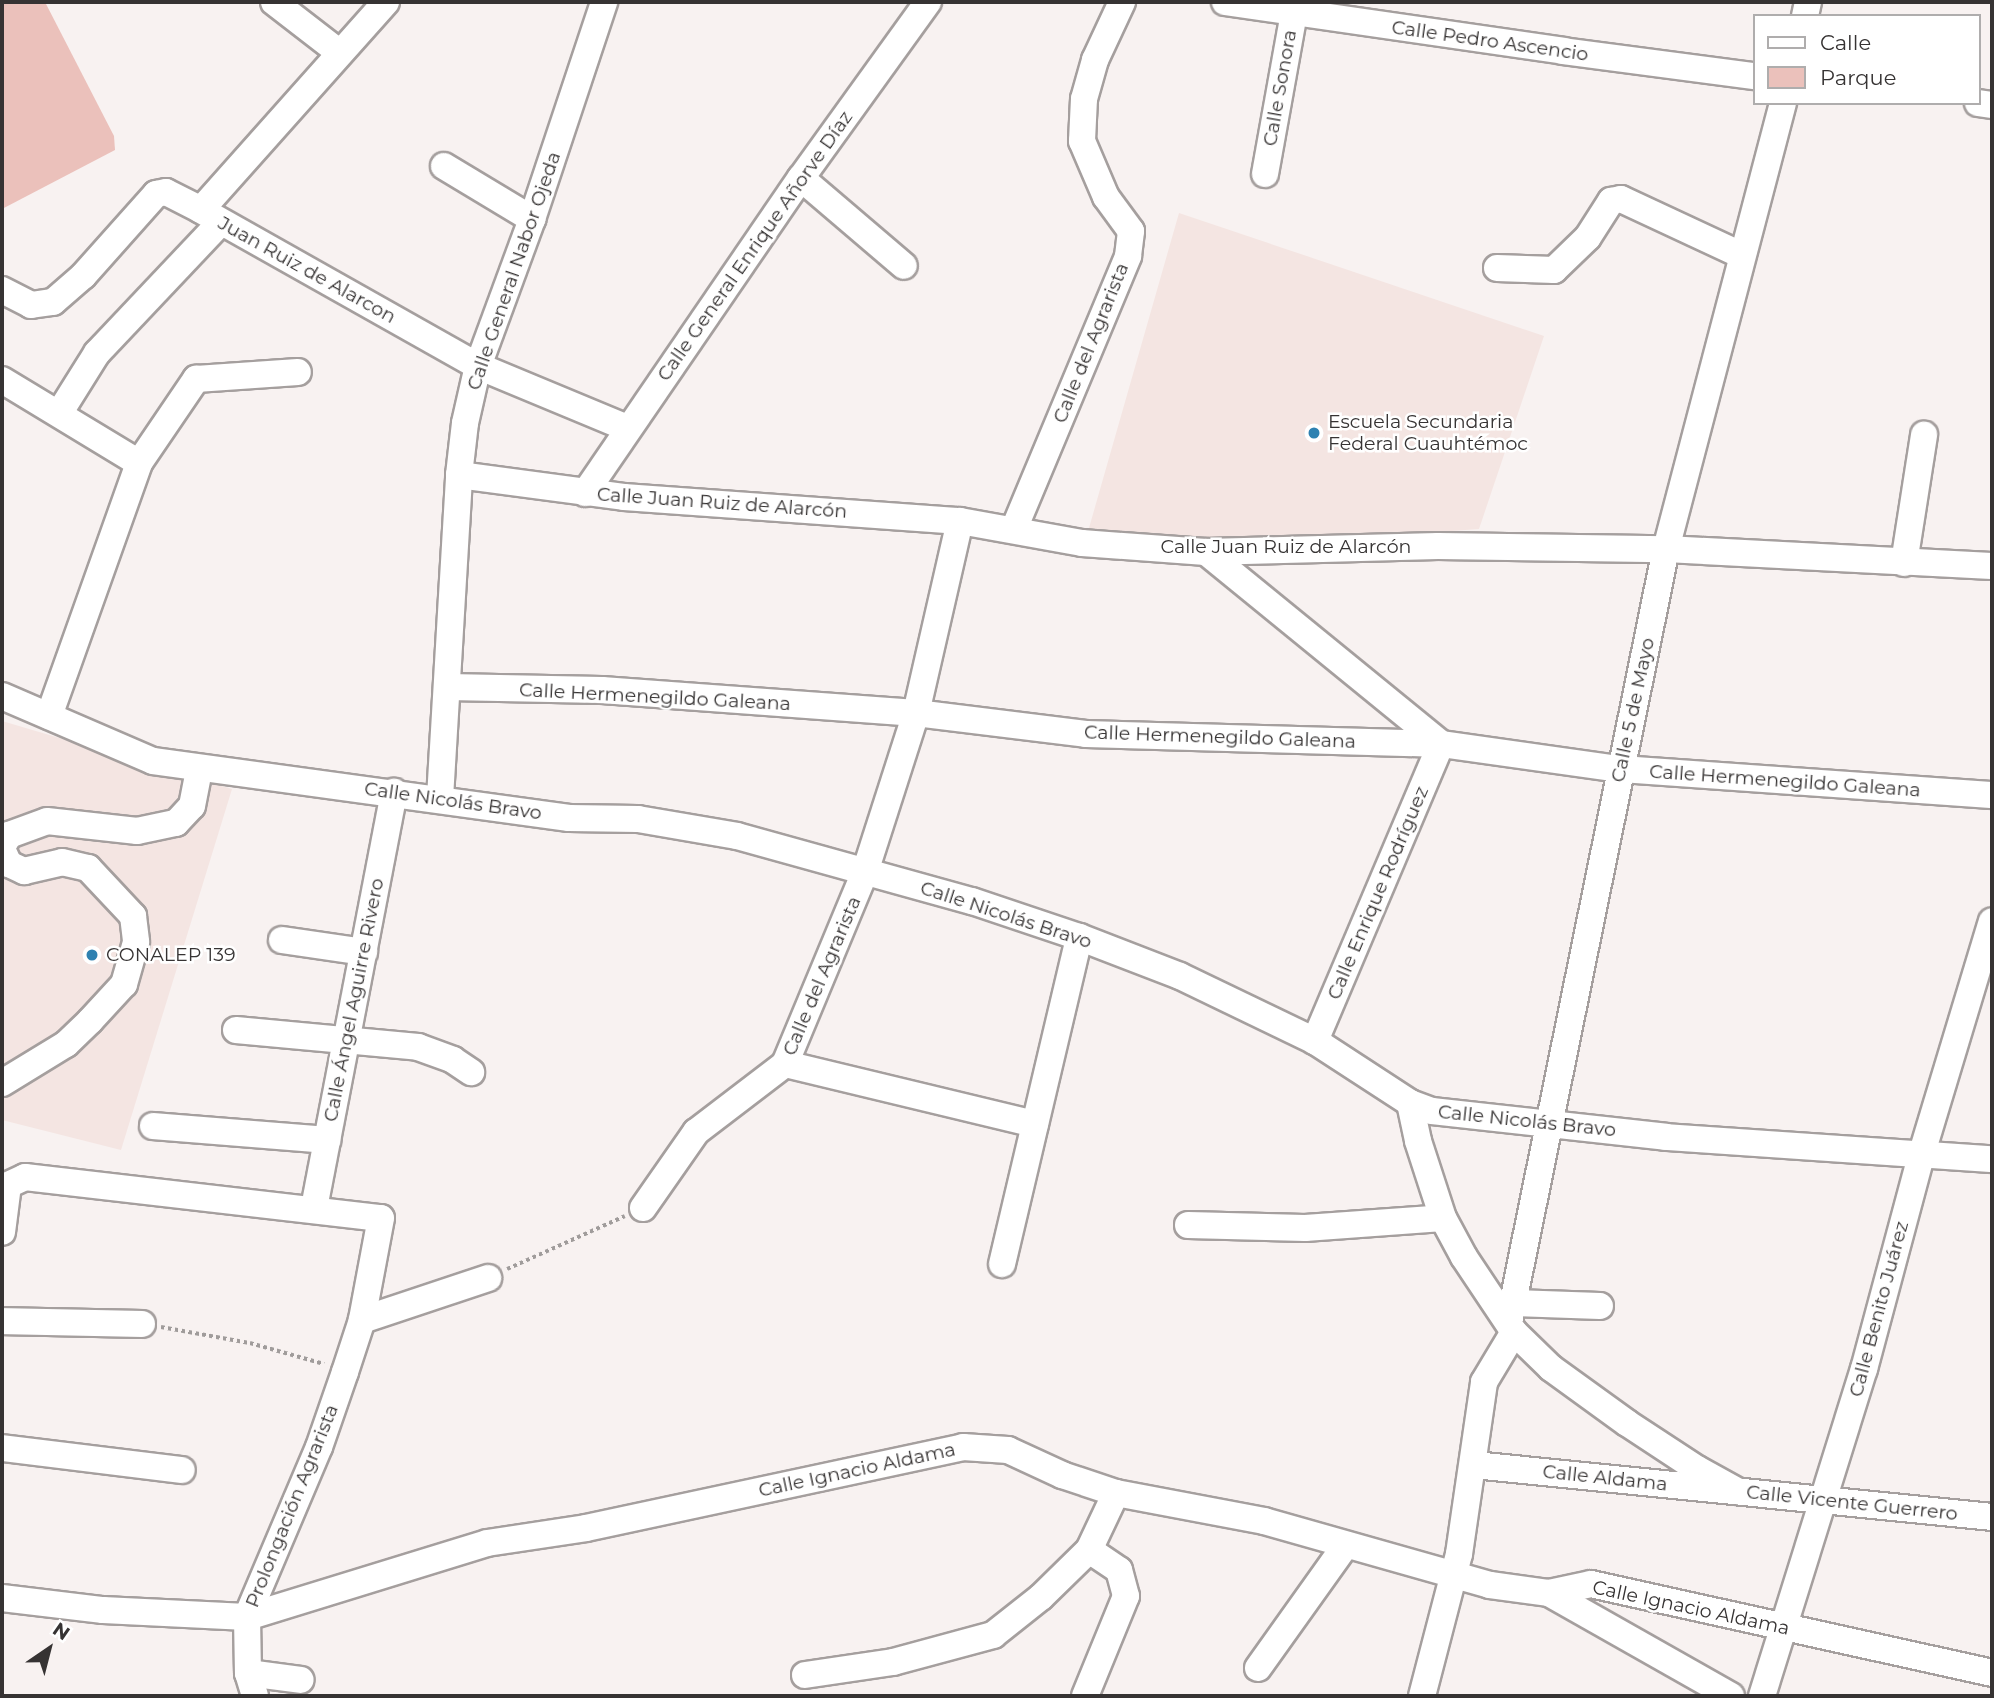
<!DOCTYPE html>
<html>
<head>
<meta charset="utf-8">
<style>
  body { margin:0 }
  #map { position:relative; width:1994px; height:1698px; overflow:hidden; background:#f8f2f1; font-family:Montserrat,sans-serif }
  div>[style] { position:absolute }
  .built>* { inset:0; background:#f4e5e2 }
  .green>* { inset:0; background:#ebc1bb }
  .path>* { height:3.5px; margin-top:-1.75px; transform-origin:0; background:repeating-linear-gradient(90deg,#a09c9b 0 3.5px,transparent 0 7px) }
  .roads { filter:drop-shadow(2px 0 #a59f9e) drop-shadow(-2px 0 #a59f9e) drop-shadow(0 2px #a59f9e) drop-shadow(0 -2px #a59f9e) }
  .minor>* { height:26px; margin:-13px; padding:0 13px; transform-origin:13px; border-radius:13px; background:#fff }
  .dots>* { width:19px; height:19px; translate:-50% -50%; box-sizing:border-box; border:4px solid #fff; border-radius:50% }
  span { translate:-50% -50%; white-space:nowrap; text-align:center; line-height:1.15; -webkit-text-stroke:5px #fff; paint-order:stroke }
  .street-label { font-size:19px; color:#363333 }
  .poi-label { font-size:19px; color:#363333 }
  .left { translate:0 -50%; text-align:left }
  .frame { position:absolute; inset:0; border:4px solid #363333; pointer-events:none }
  .legend { position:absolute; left:1753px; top:14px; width:228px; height:91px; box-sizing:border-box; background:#fff; border:2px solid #afadad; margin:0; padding:9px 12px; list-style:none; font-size:21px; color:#363333 }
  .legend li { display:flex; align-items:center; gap:14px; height:35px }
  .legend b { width:35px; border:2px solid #afadad }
  .north { position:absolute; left:14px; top:1614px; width:70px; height:70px; -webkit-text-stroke:5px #fff; paint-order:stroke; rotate:35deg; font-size:19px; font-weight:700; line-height:28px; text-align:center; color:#363333 }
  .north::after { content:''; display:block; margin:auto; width:24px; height:32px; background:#363333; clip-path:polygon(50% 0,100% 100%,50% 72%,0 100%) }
</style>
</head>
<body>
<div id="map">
  <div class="built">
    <i style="clip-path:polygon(1179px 213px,1544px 336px,1479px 529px,1301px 542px,1087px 535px)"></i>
    <i style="clip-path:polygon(2px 721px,232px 789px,121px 1150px,2px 1120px)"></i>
  </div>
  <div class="green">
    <i style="clip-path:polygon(2px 2px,45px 2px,114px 136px,115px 150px,2px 209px)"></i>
  </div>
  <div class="path">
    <i style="left:507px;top:1269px;width:129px;rotate:-24.2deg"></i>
    <i style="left:161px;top:1327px;width:90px;rotate:10.2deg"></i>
    <i style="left:250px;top:1343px;width:77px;rotate:15.8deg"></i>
  </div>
  <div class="roads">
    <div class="minor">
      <i style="left:274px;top:2px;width:83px;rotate:37.7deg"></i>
      <i style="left:386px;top:2px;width:278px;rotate:131.7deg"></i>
      <i style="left:201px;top:210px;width:318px;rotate:29.4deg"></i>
      <i style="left:478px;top:366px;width:161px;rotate:22.6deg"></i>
      <i style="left:1225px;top:2px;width:342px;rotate:8.2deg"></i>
      <i style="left:1563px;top:51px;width:193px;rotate:7.5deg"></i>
      <i style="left:1805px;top:16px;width:14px;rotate:-78deg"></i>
      <i style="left:1978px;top:103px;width:14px;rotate:8deg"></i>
      <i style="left:444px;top:166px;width:103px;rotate:31.1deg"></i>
      <i style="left:1265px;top:174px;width:175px;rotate:-79.8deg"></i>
      <i style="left:801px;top:178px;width:135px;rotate:40.5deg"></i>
      <i style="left:1497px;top:268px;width:57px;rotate:2deg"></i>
      <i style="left:1554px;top:270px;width:47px;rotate:-44.1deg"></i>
      <i style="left:1588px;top:237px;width:43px;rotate:-57.4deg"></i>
      <i style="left:1611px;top:201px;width:10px;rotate:-11deg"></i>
      <i style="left:1621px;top:199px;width:132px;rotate:25deg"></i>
      <i style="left:2px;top:290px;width:33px;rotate:27deg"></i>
      <i style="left:31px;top:305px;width:22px;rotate:-8deg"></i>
      <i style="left:53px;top:302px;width:40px;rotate:-41deg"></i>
      <i style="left:83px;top:276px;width:110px;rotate:-48.3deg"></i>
      <i style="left:156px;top:194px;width:10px;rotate:-11deg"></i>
      <i style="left:166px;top:192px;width:39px;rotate:27deg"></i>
      <i style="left:2px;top:380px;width:160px;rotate:31.2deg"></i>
      <i style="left:60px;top:412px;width:70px;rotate:-57.9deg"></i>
      <i style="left:97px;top:353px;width:179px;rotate:-46.6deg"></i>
      <i style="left:459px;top:475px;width:166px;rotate:7.6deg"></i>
      <i style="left:624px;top:497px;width:337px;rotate:4.1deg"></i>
      <i style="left:960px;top:521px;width:124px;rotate:10.2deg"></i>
      <i style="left:1082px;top:543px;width:124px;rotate:4.2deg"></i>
      <i style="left:1206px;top:552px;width:232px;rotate:-1.5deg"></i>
      <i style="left:1438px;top:546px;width:228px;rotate:0.8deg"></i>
      <i style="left:1666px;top:549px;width:326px;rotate:3deg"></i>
      <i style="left:585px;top:493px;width:382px;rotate:-55.6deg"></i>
      <i style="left:801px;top:178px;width:217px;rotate:-54.2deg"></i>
      <i style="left:1014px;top:529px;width:296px;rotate:-67.3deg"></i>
      <i style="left:1128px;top:256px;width:25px;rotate:-83deg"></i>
      <i style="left:1131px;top:231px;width:42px;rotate:-126.3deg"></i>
      <i style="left:1106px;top:197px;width:61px;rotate:-113.2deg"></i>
      <i style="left:1082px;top:141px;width:42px;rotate:-87.3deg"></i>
      <i style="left:1084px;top:99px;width:41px;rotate:-74.2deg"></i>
      <i style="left:1095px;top:60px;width:64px;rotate:-65deg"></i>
      <i style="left:1206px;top:552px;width:303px;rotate:39.2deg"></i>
      <i style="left:1441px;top:744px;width:323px;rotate:113deg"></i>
      <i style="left:1904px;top:563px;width:130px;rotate:-81.1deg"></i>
      <i style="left:448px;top:687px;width:154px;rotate:1.1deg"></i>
      <i style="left:602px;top:690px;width:315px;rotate:4.2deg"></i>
      <i style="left:916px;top:713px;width:171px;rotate:7deg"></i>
      <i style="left:1086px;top:734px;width:355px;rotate:1.6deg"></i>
      <i style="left:1441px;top:744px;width:181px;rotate:8deg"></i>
      <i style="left:1620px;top:769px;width:373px;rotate:4deg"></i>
      <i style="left:2px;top:696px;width:164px;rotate:23.3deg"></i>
      <i style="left:153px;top:761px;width:420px;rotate:7.8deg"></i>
      <i style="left:569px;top:818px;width:69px;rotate:0.8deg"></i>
      <i style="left:638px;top:819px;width:100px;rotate:9.7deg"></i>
      <i style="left:737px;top:836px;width:244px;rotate:15.5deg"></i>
      <i style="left:972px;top:901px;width:113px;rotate:18.6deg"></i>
      <i style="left:1079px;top:937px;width:108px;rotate:21.1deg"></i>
      <i style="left:1180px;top:976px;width:150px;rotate:25.7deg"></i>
      <i style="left:1315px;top:1041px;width:113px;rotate:33.1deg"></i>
      <i style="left:1410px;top:1103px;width:23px;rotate:20deg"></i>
      <i style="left:1432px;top:1111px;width:235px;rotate:6.3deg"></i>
      <i style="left:1666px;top:1137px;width:327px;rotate:3.9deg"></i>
      <i style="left:49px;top:716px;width:269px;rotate:-70.4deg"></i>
      <i style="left:139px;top:463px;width:102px;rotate:-55.8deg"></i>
      <i style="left:196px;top:379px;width:102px;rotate:-3.9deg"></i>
      <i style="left:440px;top:798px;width:324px;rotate:-86.6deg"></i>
      <i style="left:459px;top:475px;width:52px;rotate:-83.4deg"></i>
      <i style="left:465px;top:423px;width:58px;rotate:-77.2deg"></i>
      <i style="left:478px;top:366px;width:157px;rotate:-69.8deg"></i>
      <i style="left:532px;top:219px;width:229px;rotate:-71.6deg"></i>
      <i style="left:2px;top:847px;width:14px;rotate:-60deg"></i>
      <i style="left:9px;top:835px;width:40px;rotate:-20.2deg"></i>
      <i style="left:47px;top:821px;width:91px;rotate:6.3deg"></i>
      <i style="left:137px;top:831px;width:40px;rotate:-12deg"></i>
      <i style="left:176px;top:823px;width:23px;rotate:-47deg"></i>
      <i style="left:192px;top:806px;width:38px;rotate:-79deg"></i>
      <i style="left:2px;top:849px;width:17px;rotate:65deg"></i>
      <i style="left:9px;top:864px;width:17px;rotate:25deg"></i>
      <i style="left:24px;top:871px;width:39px;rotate:-13deg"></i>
      <i style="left:62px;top:862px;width:27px;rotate:13deg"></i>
      <i style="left:88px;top:868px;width:66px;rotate:46.8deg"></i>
      <i style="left:133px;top:916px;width:26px;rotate:83deg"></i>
      <i style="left:136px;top:942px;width:44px;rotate:105.9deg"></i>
      <i style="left:124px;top:984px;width:50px;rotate:132.6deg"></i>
      <i style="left:90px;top:1021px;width:33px;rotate:136deg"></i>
      <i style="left:66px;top:1044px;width:75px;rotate:148.6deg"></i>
      <i style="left:282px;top:940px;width:83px;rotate:8.3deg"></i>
      <i style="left:236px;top:1030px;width:183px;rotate:5.3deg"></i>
      <i style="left:418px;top:1047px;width:37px;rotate:20deg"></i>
      <i style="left:453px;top:1060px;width:22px;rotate:34deg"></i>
      <i style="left:785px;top:1064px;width:257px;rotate:13.5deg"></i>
      <i style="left:1410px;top:1103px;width:39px;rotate:78deg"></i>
      <i style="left:1418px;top:1141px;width:81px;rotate:72deg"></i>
      <i style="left:1443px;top:1218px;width:44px;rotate:61.7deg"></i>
      <i style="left:1464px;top:1257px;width:90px;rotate:56.3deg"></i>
      <i style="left:1514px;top:1332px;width:52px;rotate:44.2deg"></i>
      <i style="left:1551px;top:1368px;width:94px;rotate:35.9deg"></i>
      <i style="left:1627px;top:1423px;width:84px;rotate:33.3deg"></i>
      <i style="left:1697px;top:1469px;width:46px;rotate:28.8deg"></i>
      <i style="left:153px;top:1126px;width:175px;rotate:4.6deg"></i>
      <i style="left:314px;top:1208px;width:424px;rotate:-79.1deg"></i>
      <i style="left:643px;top:1208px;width:93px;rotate:-55.1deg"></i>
      <i style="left:696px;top:1132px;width:112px;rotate:-37.4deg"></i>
      <i style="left:785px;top:1064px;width:208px;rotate:-67.4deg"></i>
      <i style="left:865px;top:872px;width:167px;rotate:-72.2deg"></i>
      <i style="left:916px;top:713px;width:197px;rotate:-77.1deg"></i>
      <i style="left:1188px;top:1225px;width:117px;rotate:1.5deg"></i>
      <i style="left:1305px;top:1228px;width:138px;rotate:-4.1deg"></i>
      <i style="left:2px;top:1232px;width:47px;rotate:-82.7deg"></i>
      <i style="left:8px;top:1185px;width:19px;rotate:-25deg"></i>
      <i style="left:25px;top:1177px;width:358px;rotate:6.6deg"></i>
      <i style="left:381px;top:1218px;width:104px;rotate:100.6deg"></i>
      <i style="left:362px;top:1320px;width:55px;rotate:108.1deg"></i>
      <i style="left:345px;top:1372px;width:79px;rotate:109.1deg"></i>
      <i style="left:319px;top:1447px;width:185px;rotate:113deg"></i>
      <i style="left:247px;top:1617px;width:56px;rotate:89deg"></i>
      <i style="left:248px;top:1673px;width:24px;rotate:73deg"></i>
      <i style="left:1002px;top:1264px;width:336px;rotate:-76.7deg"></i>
      <i style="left:1514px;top:1303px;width:86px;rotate:2deg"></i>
      <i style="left:362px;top:1320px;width:133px;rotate:-18.4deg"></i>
      <i style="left:2px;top:1321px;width:140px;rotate:1.2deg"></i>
      <i style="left:1509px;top:1322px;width:789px;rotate:-78.52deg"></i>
      <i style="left:1666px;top:549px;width:461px;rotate:-75.3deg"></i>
      <i style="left:2px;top:1448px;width:181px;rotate:7deg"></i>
      <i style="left:1474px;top:1465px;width:521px;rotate:5.73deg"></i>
      <i style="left:1549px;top:1593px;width:209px;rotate:29.5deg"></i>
      <i style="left:2px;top:1598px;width:102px;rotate:6.8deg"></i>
      <i style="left:103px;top:1610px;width:144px;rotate:2.8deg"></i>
      <i style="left:247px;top:1617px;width:251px;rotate:-17.1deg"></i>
      <i style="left:487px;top:1543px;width:100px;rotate:-8.6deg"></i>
      <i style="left:586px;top:1528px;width:386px;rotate:-12.1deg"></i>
      <i style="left:963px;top:1447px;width:45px;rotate:3.8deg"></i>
      <i style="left:1008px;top:1450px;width:60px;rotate:24.8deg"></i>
      <i style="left:1062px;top:1475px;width:57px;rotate:18.4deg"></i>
      <i style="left:1116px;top:1493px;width:151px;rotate:10.7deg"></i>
      <i style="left:1264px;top:1521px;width:235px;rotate:15.8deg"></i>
      <i style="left:1490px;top:1585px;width:60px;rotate:7.7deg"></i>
      <i style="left:1549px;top:1593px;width:43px;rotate:-12.1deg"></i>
      <i style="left:1591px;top:1584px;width:411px;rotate:12.5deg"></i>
      <i style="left:1258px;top:1668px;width:150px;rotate:-54.5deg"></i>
      <i style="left:248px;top:1673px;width:53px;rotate:7.5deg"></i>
      <i style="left:805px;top:1675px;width:89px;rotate:-8.4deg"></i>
      <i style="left:893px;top:1662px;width:104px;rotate:-15.1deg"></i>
      <i style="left:993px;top:1635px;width:61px;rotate:-38.4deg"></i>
      <i style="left:1041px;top:1597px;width:67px;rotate:-44.4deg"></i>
      <i style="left:1089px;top:1550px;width:63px;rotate:-64.7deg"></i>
      <i style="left:1085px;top:1696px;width:108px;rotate:-67.7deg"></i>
      <i style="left:1126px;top:1596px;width:27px;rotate:-105deg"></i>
      <i style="left:1119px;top:1570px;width:36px;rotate:-146deg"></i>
      <i style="left:1422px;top:1696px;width:147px;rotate:-75.4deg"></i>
      <i style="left:1459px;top:1554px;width:174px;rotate:-81.7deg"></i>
      <i style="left:1484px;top:1382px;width:58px;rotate:-59deg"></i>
      <i style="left:1762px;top:1696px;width:343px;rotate:-72.7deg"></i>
      <i style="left:1864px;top:1369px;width:220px;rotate:-75deg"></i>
      <i style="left:1921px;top:1156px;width:245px;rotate:-73.2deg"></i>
    </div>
  </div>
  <div class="dots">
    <i style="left:1314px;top:433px;background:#2e81b1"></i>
    <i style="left:92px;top:955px;background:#2e81b1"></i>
  </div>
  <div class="street-label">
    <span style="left:1490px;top:41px;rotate:8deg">Calle Pedro Ascencio</span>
    <span style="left:1280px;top:88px;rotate:-80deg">Calle Sonora</span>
    <span style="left:755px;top:246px;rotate:-55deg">Calle General Enrique Añorve Díaz</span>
    <span style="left:307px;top:270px;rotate:29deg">Juan Ruiz de Alarcon</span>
    <span style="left:514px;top:271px;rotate:-71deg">Calle General Nabor Ojeda</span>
    <span style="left:1091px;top:343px;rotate:-68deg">Calle del Agrarista</span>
    <span style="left:722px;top:503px;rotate:4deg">Calle Juan Ruiz de Alarcón</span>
    <span style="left:1286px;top:547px">Calle Juan Ruiz de Alarcón</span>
    <span style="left:655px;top:697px;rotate:3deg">Calle Hermenegildo Galeana</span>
    <span style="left:1633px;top:710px;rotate:-78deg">Calle 5 de Mayo</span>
    <span style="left:1220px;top:737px;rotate:2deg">Calle Hermenegildo Galeana</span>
    <span style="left:1785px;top:781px;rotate:4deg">Calle Hermenegildo Galeana</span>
    <span style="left:453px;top:801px;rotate:8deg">Calle Nicolás Bravo</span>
    <span style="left:1378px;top:893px;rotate:-67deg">Calle Enrique Rodríguez</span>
    <span style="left:1006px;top:915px;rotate:18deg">Calle Nicolás Bravo</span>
    <span style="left:822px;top:976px;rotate:-67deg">Calle del Agrarista</span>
    <span style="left:354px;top:1000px;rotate:-79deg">Calle Ángel Aguirre Rivero</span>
    <span style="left:1527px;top:1121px;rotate:6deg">Calle Nicolás Bravo</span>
    <span style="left:1879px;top:1309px;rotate:-75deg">Calle Benito Juárez</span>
    <span style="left:857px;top:1470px;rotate:-12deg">Calle Ignacio Aldama</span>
    <span style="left:1605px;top:1478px;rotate:6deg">Calle Aldama</span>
    <span style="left:1852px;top:1503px;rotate:6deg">Calle Vicente Guerrero</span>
    <span style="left:292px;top:1506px;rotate:-68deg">Prolongación Agrarista</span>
    <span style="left:1691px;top:1608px;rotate:12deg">Calle Ignacio Aldama</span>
  </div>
  <div class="poi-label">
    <span class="left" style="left:1328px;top:433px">Escuela Secundaria<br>Federal Cuauhtémoc</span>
    <span class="left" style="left:106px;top:955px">CONALEP 139</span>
  </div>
  <div class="frame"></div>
  <ul class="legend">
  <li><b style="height:9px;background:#fff"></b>Calle</li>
  <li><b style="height:19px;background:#ebc1bb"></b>Parque</li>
  </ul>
  <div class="north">N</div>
</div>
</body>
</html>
